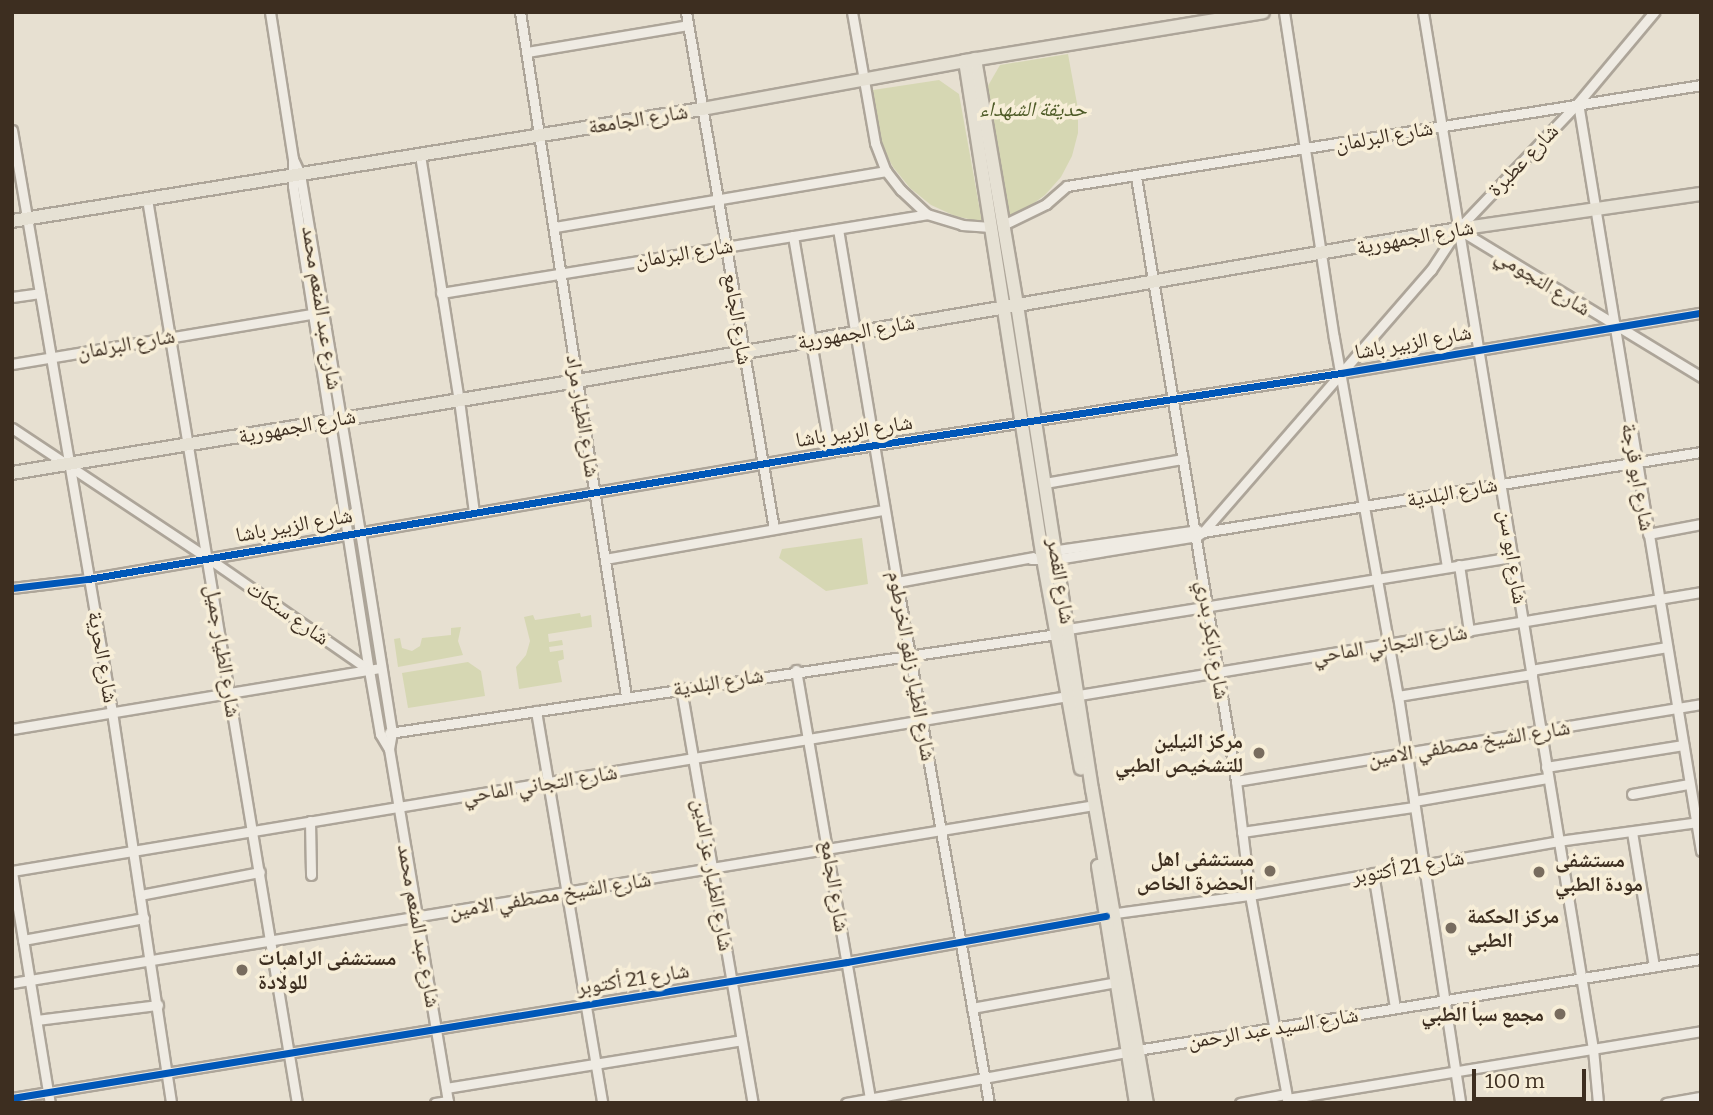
<!DOCTYPE html>
<html>
<head>
<meta charset="utf-8">
<style>
  body { margin:0 }
  #map { position:relative; width:1713px; height:1115px; overflow:hidden; background:#e7e0d1; font-family:Bitter,"Noto Naskh Arabic",serif }
  div>[style] { position:absolute }
  .green>* { inset:0; background:#d6d7b3 }
  .roads { filter:drop-shadow(2px 0 #ada599) drop-shadow(-2px 0 #ada599) drop-shadow(0 2px #ada599) drop-shadow(0 -2px #ada599) }
  .minor>* { height:9px; margin:-4.5px; padding:0 4.5px; transform-origin:4.5px; border-radius:4.5px; background:#efebe3 }
  .major>* { height:12px; margin:-6px; padding:0 6px; transform-origin:6px; border-radius:6px; background:#e6e1d4 }
  .cycleway>* { height:7px; margin:-3.5px; padding:0 3.5px; transform-origin:3.5px; border-radius:3.5px; background:#0057b8 }
  .dots>* { width:19px; height:19px; translate:-50% -50%; box-sizing:border-box; border:4px solid #f7eed8; border-radius:50% }
  span { translate:-50% -50%; white-space:nowrap; text-align:center; line-height:1.15; -webkit-text-stroke:7px #f7eed8; paint-order:stroke }
  .park-label { font-size:21px; color:#4d5a26; font-style:italic }
  .street-label { font-size:21px; color:#3d2e20 }
  .poi-label { font-size:21px; color:#3d2e20; font-weight:700 }
  .right { translate:-100% -50%; text-align:right }
  .left { translate:0 -50%; text-align:left }
  .frame { position:absolute; inset:0; border:14px solid #3d2e20; pointer-events:none }
  .scale { position:absolute; left:1472px; top:1069px; width:114px; height:32px; box-sizing:border-box; border:4px solid #3d2e20; border-top:0; padding-left:9px; font-size:21px; line-height:24px; white-space:nowrap; color:#3d2e20; -webkit-text-stroke:5px #f7eed8; paint-order:stroke }
</style>
</head>
<body>
<div id="map">
  <div class="green">
    <i style="clip-path:polygon(1068px 54px,1078px 109px,1078px 133px,1072px 156px,1061px 177px,1045px 195px,1026px 209px,1004px 219px,985px 91px,1000px 65px)"></i>
    <i style="clip-path:polygon(939px 80px,959px 94px,982px 222px,955px 216px,931px 205px,910px 188px,893px 167px,880px 143px,874px 117px,873px 90px)"></i>
    <i style="clip-path:polygon(862px 538px,868px 584px,826px 591px,779px 558px,782px 549px)"></i>
    <i style="clip-path:polygon(580px 613px,581px 617px,591px 615px,592px 627px,548px 634px,549px 642px,562px 640px,563px 645px,549px 647px,550px 652px,563px 650px,564px 659px,558px 661px,562px 682px,519px 689px,516px 667px,526px 655px,530px 641px,524px 617px,533px 615px,535px 620px)"></i>
    <i style="clip-path:polygon(461px 627px,458px 641px,463px 655px,398px 667px,394px 639px,400px 638px,402px 648px,412px 651px,420px 646px,422px 638px,451px 635px,451px 628px)"></i>
    <i style="clip-path:polygon(468px 662px,481px 671px,485px 696px,408px 708px,402px 673px)"></i>
  </div>
  <div class="roads">
    <div class="minor">
      <i style="left:270px;top:12px;width:149px;rotate:81.1deg"></i>
      <i style="left:293px;top:159px;width:27px;rotate:90deg"></i>
      <i style="left:293px;top:186px;width:490px;rotate:81.1deg"></i>
      <i style="left:369px;top:670px;width:65px;rotate:80.2deg"></i>
      <i style="left:380px;top:734px;width:17px;rotate:59deg"></i>
      <i style="left:520px;top:12px;width:692px;rotate:81.19deg"></i>
      <i style="left:686px;top:12px;width:524px;rotate:80.34deg"></i>
      <i style="left:852px;top:12px;width:133px;rotate:80deg"></i>
      <i style="left:875px;top:143px;width:30px;rotate:69deg"></i>
      <i style="left:886px;top:171px;width:24px;rotate:52deg"></i>
      <i style="left:901px;top:190px;width:35px;rotate:43deg"></i>
      <i style="left:927px;top:214px;width:37px;rotate:17deg"></i>
      <i style="left:962px;top:225px;width:29px;rotate:4deg"></i>
      <i style="left:1284px;top:12px;width:330px;rotate:81.3deg"></i>
      <i style="left:1334px;top:338px;width:364px;rotate:79.9deg"></i>
      <i style="left:1398px;top:696px;width:412px;rotate:81.3deg"></i>
      <i style="left:1423px;top:12px;width:1051px;rotate:80.69deg"></i>
      <i style="left:1593px;top:1049px;width:54px;rotate:84.7deg"></i>
      <i style="left:527px;top:52px;width:163px;rotate:-9.5deg"></i>
      <i style="left:1578px;top:103px;width:758px;rotate:80.66deg"></i>
      <i style="left:12px;top:130px;width:591px;rotate:80.25deg"></i>
      <i style="left:112px;top:712px;width:395px;rotate:81.4deg"></i>
      <i style="left:420px;top:155px;width:248px;rotate:81deg"></i>
      <i style="left:459px;top:400px;width:113px;rotate:82.4deg"></i>
      <i style="left:293px;top:159px;width:17px;rotate:65deg"></i>
      <i style="left:300px;top:174px;width:362px;rotate:80.5deg"></i>
      <i style="left:360px;top:531px;width:204px;rotate:81deg"></i>
      <i style="left:392px;top:732px;width:17px;rotate:100deg"></i>
      <i style="left:389px;top:749px;width:359px;rotate:80.5deg"></i>
      <i style="left:1136px;top:177px;width:612px;rotate:80.6deg"></i>
      <i style="left:1236px;top:781px;width:115px;rotate:83deg"></i>
      <i style="left:1250px;top:895px;width:211px;rotate:79.6deg"></i>
      <i style="left:147px;top:199px;width:916px;rotate:80.58deg"></i>
      <i style="left:1003px;top:225px;width:48px;rotate:-26deg"></i>
      <i style="left:1046px;top:204px;width:28px;rotate:-41deg"></i>
      <i style="left:1067px;top:186px;width:642px;rotate:-9.05deg"></i>
      <i style="left:555px;top:227px;width:336px;rotate:-9.6deg"></i>
      <i style="left:838px;top:229px;width:358px;rotate:80.5deg"></i>
      <i style="left:897px;top:582px;width:529px;rotate:79.99deg"></i>
      <i style="left:1458px;top:229px;width:285px;rotate:31.3deg"></i>
      <i style="left:793px;top:236px;width:219px;rotate:80.3deg"></i>
      <i style="left:441px;top:293px;width:492px;rotate:-9.2deg"></i>
      <i style="left:12px;top:297px;width:28px;rotate:-8deg"></i>
      <i style="left:12px;top:364px;width:310px;rotate:-9.5deg"></i>
      <i style="left:12px;top:428px;width:235px;rotate:33.6deg"></i>
      <i style="left:208px;top:558px;width:196px;rotate:34.8deg"></i>
      <i style="left:1045px;top:483px;width:140px;rotate:-9.9deg"></i>
      <i style="left:1435px;top:495px;width:73px;rotate:80.5deg"></i>
      <i style="left:1203px;top:532px;width:347px;rotate:-49deg"></i>
      <i style="left:1431px;top:270px;width:49px;rotate:-56.6deg"></i>
      <i style="left:1458px;top:229px;width:174px;rotate:-46.4deg"></i>
      <i style="left:1578px;top:103px;width:119px;rotate:-50.1deg"></i>
      <i style="left:1648px;top:534px;width:54px;rotate:-10.7deg"></i>
      <i style="left:1050px;top:551px;width:149px;rotate:-8.1deg"></i>
      <i style="left:605px;top:559px;width:283px;rotate:-10deg"></i>
      <i style="left:1031px;top:559px;width:26px"></i>
      <i style="left:1057px;top:559px;width:142px;rotate:-9.3deg"></i>
      <i style="left:1197px;top:536px;width:7px;rotate:-34deg"></i>
      <i style="left:1203px;top:532px;width:504px;rotate:-9.13deg"></i>
      <i style="left:1459px;top:565px;width:67px;rotate:81.4deg"></i>
      <i style="left:897px;top:582px;width:138px;rotate:-10.4deg"></i>
      <i style="left:12px;top:588px;width:77px;rotate:-6.8deg"></i>
      <i style="left:88px;top:579px;width:753px;rotate:-9.71deg"></i>
      <i style="left:830px;top:452px;width:517px;rotate:-8.79deg"></i>
      <i style="left:1341px;top:373px;width:365px;rotate:-9.5deg"></i>
      <i style="left:1068px;top:629px;width:451px;rotate:-9.2deg"></i>
      <i style="left:796px;top:670px;width:439px;rotate:80.2deg"></i>
      <i style="left:1531px;top:670px;width:138px;rotate:-9.6deg"></i>
      <i style="left:681px;top:688px;width:421px;rotate:80.2deg"></i>
      <i style="left:1079px;top:695px;width:630px;rotate:-9.4deg"></i>
      <i style="left:1398px;top:696px;width:136px;rotate:-9.3deg"></i>
      <i style="left:536px;top:711px;width:398px;rotate:80.4deg"></i>
      <i style="left:12px;top:729px;width:374px;rotate:-9.4deg"></i>
      <i style="left:389px;top:733px;width:675px;rotate:-8.43deg"></i>
      <i style="left:1546px;top:767px;width:139px;rotate:-9.1deg"></i>
      <i style="left:1236px;top:781px;width:471px;rotate:-9.4deg"></i>
      <i style="left:1632px;top:794px;width:58px;rotate:-10deg"></i>
      <i style="left:1414px;top:801px;width:135px;rotate:-9.8deg"></i>
      <i style="left:310px;top:821px;width:54px;rotate:88.9deg"></i>
      <i style="left:1242px;top:832px;width:174px;rotate:-8.3deg"></i>
      <i style="left:1632px;top:832px;width:136px;rotate:80.7deg"></i>
      <i style="left:12px;top:871px;width:1070px;rotate:-9.41deg"></i>
      <i style="left:12px;top:872px;width:234px;rotate:80.7deg"></i>
      <i style="left:1373px;top:873px;width:136px;rotate:80.7deg"></i>
      <i style="left:140px;top:895px;width:122px;rotate:-10.9deg"></i>
      <i style="left:1116px;top:913px;width:135px;rotate:-7.7deg"></i>
      <i style="left:1250px;top:895px;width:313px;rotate:-9.9deg"></i>
      <i style="left:1558px;top:841px;width:142px;rotate:-7.7deg"></i>
      <i style="left:23px;top:940px;width:123px;rotate:-10.3deg"></i>
      <i style="left:12px;top:983px;width:1090px;rotate:-9.34deg"></i>
      <i style="left:972px;top:1008px;width:146px;rotate:-10.2deg"></i>
      <i style="left:37px;top:1020px;width:122px;rotate:-7.1deg"></i>
      <i style="left:446px;top:1088px;width:299px;rotate:-9.2deg"></i>
      <i style="left:12px;top:1098px;width:846px;rotate:-9.25deg"></i>
      <i style="left:847px;top:962px;width:263px;rotate:-10.1deg"></i>
      <i style="left:1287px;top:1099px;width:420px;rotate:-9.3deg"></i>
      <i style="left:435px;top:1103px;width:13px;rotate:-9deg"></i>
      <i style="left:846px;top:1103px;width:296px;rotate:-10.3deg"></i>
      <i style="left:1137px;top:1050px;width:571px;rotate:-9.17deg"></i>
      <i style="left:1240px;top:1103px;width:47px;rotate:-11.1deg"></i>
      <i style="left:1666px;top:1103px;width:36px;rotate:-10deg"></i>
    </div>
    <div class="major">
      <i style="left:975px;top:59px;width:250px;rotate:80.3deg"></i>
      <i style="left:1017px;top:305px;width:490px;rotate:81.2deg"></i>
      <i style="left:1092px;top:789px;width:319px;rotate:80.1deg"></i>
      <i style="left:965px;top:61px;width:498px;rotate:81.1deg"></i>
      <i style="left:1042px;top:553px;width:219px;rotate:79.8deg"></i>
      <i style="left:12px;top:221px;width:699px;rotate:-9.22deg"></i>
      <i style="left:702px;top:109px;width:267px;rotate:-10.3deg"></i>
      <i style="left:965px;top:61px;width:302px;rotate:-9.3deg"></i>
      <i style="left:12px;top:473px;width:572px;rotate:-9.25deg"></i>
      <i style="left:577px;top:381px;width:894px;rotate:-9.79deg"></i>
      <i style="left:1458px;top:229px;width:246px;rotate:-8.2deg"></i>
      <i style="left:1098px;top:866px;width:240px;rotate:80.9deg"></i>
    </div>
  </div>
  <div class="cycleway">
    <i style="left:12px;top:588px;width:77px;rotate:-6.8deg"></i>
    <i style="left:88px;top:579px;width:753px;rotate:-9.71deg"></i>
    <i style="left:830px;top:452px;width:517px;rotate:-8.79deg"></i>
    <i style="left:1341px;top:373px;width:365px;rotate:-9.5deg"></i>
    <i style="left:12px;top:1098px;width:846px;rotate:-9.25deg"></i>
    <i style="left:847px;top:962px;width:263px;rotate:-10.1deg"></i>
  </div>
  <div class="dots">
    <i style="left:1259px;top:753px;background:#786c5e"></i>
    <i style="left:1270px;top:871px;background:#786c5e"></i>
    <i style="left:1539px;top:872px;background:#786c5e"></i>
    <i style="left:1451px;top:928px;background:#786c5e"></i>
    <i style="left:242px;top:970px;background:#786c5e"></i>
    <i style="left:1560px;top:1014px;background:#786c5e"></i>
  </div>
  <div class="park-label">
    <span style="left:1033px;top:109px">حديقة الشهداء</span>
  </div>
  <div class="street-label">
    <span style="left:638px;top:119px;rotate:-9deg">شارع الجامعة</span>
    <span style="left:1384px;top:136px;rotate:-10deg">شارع البرلمان</span>
    <span style="left:1523px;top:160px;rotate:-46deg">شارع عطبرة</span>
    <span style="left:1415px;top:237px;rotate:-10deg">شارع الجمهورية</span>
    <span style="left:684px;top:253px;rotate:-9deg">شارع البرلمان</span>
    <span style="left:1543px;top:282px;rotate:32deg">شارع النجومي</span>
    <span style="left:322px;top:308px;rotate:81deg">شارع عبد المنعم محمد</span>
    <span style="left:738px;top:319px;rotate:81deg">شارع الجامع</span>
    <span style="left:856px;top:332px;rotate:-10deg">شارع الجمهورية</span>
    <span style="left:1413px;top:342px;rotate:-10deg">شارع الزبير باشا</span>
    <span style="left:126px;top:344px;rotate:-10deg">شارع البرلمان</span>
    <span style="left:583px;top:416px;rotate:81deg">شارع الطيار مراد</span>
    <span style="left:297px;top:426px;rotate:-10deg">شارع الجمهورية</span>
    <span style="left:854px;top:431px;rotate:-9deg">شارع الزبير باشا</span>
    <span style="left:1638px;top:477px;rotate:80deg">شارع ابو قرجة</span>
    <span style="left:1452px;top:492px;rotate:-10deg">شارع البلدية</span>
    <span style="left:294px;top:525px;rotate:-10deg">شارع الزبير باشا</span>
    <span style="left:1513px;top:557px;rotate:81deg">شارع ابو سن</span>
    <span style="left:1061px;top:581px;rotate:81deg">شارع القصر</span>
    <span style="left:288px;top:613px;rotate:35deg">شارع سنكات</span>
    <span style="left:1213px;top:640px;rotate:81deg">شارع بابكر بدري</span>
    <span style="left:1390px;top:644px;rotate:-9deg">شارع التجاني الماحي</span>
    <span style="left:223px;top:651px;rotate:81deg">شارع الطيار جميل</span>
    <span style="left:103px;top:657px;rotate:80deg">شارع الحرية</span>
    <span style="left:912px;top:666px;rotate:80deg">شارع الطيار زلفو الخرطوم</span>
    <span style="left:718px;top:682px;rotate:-9deg">شارع البلدية</span>
    <span style="left:1469px;top:743px;rotate:-9deg">شارع الشيخ مصطفي الامين</span>
    <span style="left:540px;top:784px;rotate:-9deg">شارع التجاني الماحي</span>
    <span style="left:1408px;top:867px;rotate:-10deg">شارع 21 أكتوبر</span>
    <span style="left:713px;top:875px;rotate:80deg">شارع الطيار عز الدين</span>
    <span style="left:835px;top:886px;rotate:81deg">شارع الجامع</span>
    <span style="left:550px;top:895px;rotate:-9deg">شارع الشيخ مصطفي الامين</span>
    <span style="left:419px;top:926px;rotate:80deg">شارع عبد المنعم محمد</span>
    <span style="left:633px;top:979px;rotate:-9deg">شارع 21 أكتوبر</span>
    <span style="left:1273px;top:1028px;rotate:-9deg">شارع السيد عبد الرحمن</span>
  </div>
  <div class="poi-label">
    <span class="right" style="left:1243px;top:753px">مركز النيلين<br>للتشخيص الطبي</span>
    <span class="right" style="left:1254px;top:871px">مستشفى اهل<br>الحضرة الخاص</span>
    <span class="left" style="left:1555px;top:872px">مستشفى<br>مودة الطبي</span>
    <span class="left" style="left:1467px;top:928px">مركز الحكمة<br>الطبي</span>
    <span class="left" style="left:258px;top:970px">مستشفى الراهبات<br>للولادة</span>
    <span class="right" style="left:1544px;top:1014px">مجمع سبأ الطبي</span>
  </div>
  <div class="frame"></div>
  <div class="scale">100 m</div>
</div>
</body>
</html>
